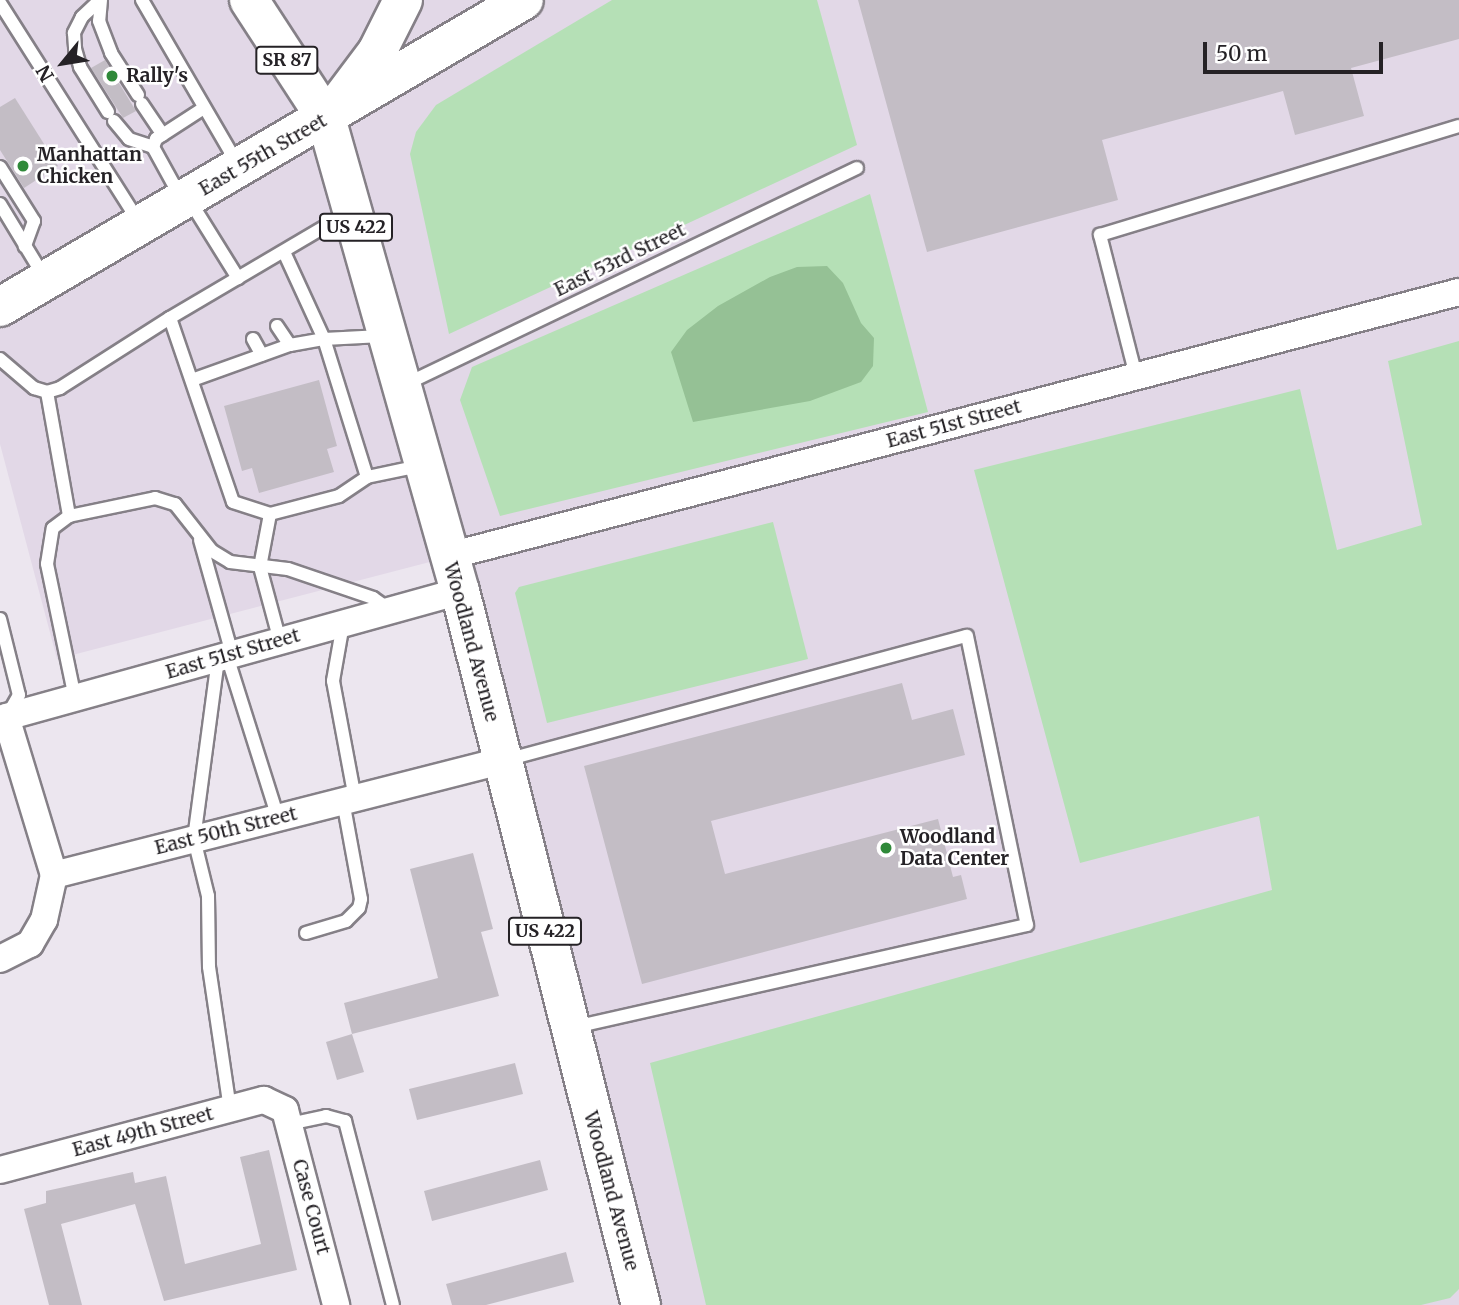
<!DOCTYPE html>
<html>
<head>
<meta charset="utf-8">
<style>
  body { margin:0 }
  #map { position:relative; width:1459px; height:1305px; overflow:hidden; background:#ece6ef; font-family:Merriweather,serif }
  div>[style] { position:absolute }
  .built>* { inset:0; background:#e2d8e7 }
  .green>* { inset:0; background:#b5e0b6 }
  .water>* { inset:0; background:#95c195 }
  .building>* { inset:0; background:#c3bdc5 }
  .roads { filter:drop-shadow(2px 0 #858087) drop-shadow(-2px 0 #858087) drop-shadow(0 2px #858087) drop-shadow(0 -2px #858087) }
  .lane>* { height:12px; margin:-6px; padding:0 6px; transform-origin:6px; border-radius:6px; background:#fff }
  .street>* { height:26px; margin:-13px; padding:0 13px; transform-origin:13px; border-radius:13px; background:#fff }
  .primary>* { height:38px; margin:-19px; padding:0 19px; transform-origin:19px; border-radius:19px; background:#fff }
  .dots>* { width:19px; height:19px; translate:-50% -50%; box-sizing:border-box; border:4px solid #fff; border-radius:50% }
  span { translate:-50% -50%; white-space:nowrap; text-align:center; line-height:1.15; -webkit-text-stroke:5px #fff; paint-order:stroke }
  .shield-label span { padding:2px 5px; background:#fff; border:2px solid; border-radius:5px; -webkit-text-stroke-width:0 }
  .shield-label { font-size:18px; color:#252226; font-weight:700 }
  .poi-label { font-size:19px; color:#252226; font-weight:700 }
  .left { translate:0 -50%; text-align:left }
  .street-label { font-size:19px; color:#252226 }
  .north { position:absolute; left:28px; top:28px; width:70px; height:70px; -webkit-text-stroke:5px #fff; paint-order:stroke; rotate:240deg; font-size:19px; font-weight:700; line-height:28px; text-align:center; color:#252226 }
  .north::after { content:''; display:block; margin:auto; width:24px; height:32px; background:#252226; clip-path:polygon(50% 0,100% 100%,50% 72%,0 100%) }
  .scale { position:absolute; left:1203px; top:42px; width:180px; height:32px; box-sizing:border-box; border:4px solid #252226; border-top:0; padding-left:9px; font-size:21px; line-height:24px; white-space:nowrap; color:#252226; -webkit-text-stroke:5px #fff; paint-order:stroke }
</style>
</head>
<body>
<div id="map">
  <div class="built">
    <i style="clip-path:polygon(0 0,1459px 0,1459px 1305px,641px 1305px,449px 557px,57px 659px,0 444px)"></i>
  </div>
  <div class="green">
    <i style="clip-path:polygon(612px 0,817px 0,857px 145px,449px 334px,410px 154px,416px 132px,436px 105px)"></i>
    <i style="clip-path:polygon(870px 194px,928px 412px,500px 516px,460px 400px,472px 367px)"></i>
    <i style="clip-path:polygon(1459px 341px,1459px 1289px,1450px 1298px,1421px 1305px,706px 1305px,650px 1063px,1272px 890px,1259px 816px,1080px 863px,974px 470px,1300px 389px,1337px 550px,1422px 525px,1388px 361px)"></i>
    <i style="clip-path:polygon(773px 522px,808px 659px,547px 723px,515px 593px,519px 587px)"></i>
  </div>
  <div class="water">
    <i style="clip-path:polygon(827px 266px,843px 283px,861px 323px,874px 338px,873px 366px,861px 382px,810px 401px,693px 422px,671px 352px,687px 330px,718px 306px,770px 277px,797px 267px)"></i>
  </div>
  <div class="building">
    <i style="clip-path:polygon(858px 0,1459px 0,1459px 39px,1351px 68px,1364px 116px,1295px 135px,1283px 91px,1102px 140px,1118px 200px,927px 252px)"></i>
    <i style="clip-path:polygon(105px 60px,136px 111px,123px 118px,91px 68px)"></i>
    <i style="clip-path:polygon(15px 98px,58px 166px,24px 188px,0 150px,0 107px)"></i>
    <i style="clip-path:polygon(319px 380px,337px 446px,327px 449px,334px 472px,259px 493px,252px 468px,242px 471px,224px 406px)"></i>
    <i style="clip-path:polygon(902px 683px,912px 720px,953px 709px,965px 755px,711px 821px,725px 874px,938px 819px,953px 877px,961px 875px,967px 899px,642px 984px,584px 766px)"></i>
    <i style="clip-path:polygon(473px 853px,493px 929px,481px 932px,499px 996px,352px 1034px,344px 1003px,438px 978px,410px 869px)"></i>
    <i style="clip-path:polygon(352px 1034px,364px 1072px,337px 1080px,326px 1042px)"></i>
    <i style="clip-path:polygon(515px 1063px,523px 1094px,417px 1120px,409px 1089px)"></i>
    <i style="clip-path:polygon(269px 1150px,297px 1270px,164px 1301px,135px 1204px,61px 1224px,82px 1305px,49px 1305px,24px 1209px,46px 1203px,46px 1191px,133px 1172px,135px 1183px,166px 1176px,185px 1264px,261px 1244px,240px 1157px)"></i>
    <i style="clip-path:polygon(540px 1160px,548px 1190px,432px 1221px,424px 1191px)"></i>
    <i style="clip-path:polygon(566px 1252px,574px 1282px,486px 1305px,452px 1305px,446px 1284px)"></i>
  </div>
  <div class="roads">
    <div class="lane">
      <i style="left:100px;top:0;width:25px;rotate:137deg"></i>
      <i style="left:82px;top:17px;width:18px;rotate:117deg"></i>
      <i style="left:74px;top:33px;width:16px;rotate:86deg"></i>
      <i style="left:75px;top:49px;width:19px;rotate:74deg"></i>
      <i style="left:80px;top:67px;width:53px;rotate:58.1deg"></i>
      <i style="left:101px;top:0;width:21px;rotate:95deg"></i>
      <i style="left:99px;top:21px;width:34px;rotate:69deg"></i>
      <i style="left:111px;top:53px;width:50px;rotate:57.3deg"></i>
      <i style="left:142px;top:0;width:191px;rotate:59.8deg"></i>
      <i style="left:0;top:3px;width:259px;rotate:57.6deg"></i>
      <i style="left:142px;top:104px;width:37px;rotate:56deg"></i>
      <i style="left:114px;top:121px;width:23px;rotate:50deg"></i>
      <i style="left:129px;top:139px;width:25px;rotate:18deg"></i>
      <i style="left:0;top:167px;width:64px;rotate:57.8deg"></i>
      <i style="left:34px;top:221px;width:27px;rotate:110deg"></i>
      <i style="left:180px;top:196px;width:56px;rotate:-118.9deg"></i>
      <i style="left:153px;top:147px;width:9px;rotate:-69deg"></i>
      <i style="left:156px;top:139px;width:57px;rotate:-32.9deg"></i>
      <i style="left:190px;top:201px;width:91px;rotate:58.1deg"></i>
      <i style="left:0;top:204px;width:83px;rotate:58.8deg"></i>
      <i style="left:348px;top:213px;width:207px;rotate:149.5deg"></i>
      <i style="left:170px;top:318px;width:194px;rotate:71.1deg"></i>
      <i style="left:233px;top:502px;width:39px;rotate:18deg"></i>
      <i style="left:270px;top:514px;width:71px;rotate:-14.6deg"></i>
      <i style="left:339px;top:496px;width:34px;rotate:-34deg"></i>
      <i style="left:367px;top:477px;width:53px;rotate:-11.9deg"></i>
      <i style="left:277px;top:326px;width:23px;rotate:56deg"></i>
      <i style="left:253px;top:339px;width:18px;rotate:61deg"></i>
      <i style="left:0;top:359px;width:45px;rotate:40.5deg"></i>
      <i style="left:34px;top:388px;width:14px;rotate:17deg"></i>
      <i style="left:47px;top:392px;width:14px;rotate:-17deg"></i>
      <i style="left:60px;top:388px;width:130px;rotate:-32.5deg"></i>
      <i style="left:1136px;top:376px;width:146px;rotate:-104.3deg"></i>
      <i style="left:1100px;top:235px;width:375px;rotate:-16.9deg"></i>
      <i style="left:192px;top:380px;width:104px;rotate:-19.7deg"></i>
      <i style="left:290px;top:345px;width:35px;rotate:-10deg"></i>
      <i style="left:324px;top:339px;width:96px;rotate:-114.7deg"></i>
      <i style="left:406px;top:384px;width:500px;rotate:-25.59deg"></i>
      <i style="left:47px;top:392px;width:126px;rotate:79.9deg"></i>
      <i style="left:367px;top:477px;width:145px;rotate:-107.3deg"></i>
      <i style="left:324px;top:339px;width:58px;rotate:-3deg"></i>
      <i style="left:270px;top:514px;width:54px;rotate:100.7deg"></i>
      <i style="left:260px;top:567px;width:77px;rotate:74.9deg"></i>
      <i style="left:200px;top:540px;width:118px;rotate:74.3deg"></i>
      <i style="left:0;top:619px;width:78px;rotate:76deg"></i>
      <i style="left:19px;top:695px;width:22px;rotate:120deg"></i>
      <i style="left:343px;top:624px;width:58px;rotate:100deg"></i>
      <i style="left:333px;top:681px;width:119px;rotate:79.4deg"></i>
      <i style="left:227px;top:656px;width:170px;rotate:72.5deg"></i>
      <i style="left:218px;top:659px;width:182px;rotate:97.6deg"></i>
      <i style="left:194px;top:839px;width:59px;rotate:76.2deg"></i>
      <i style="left:208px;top:896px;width:71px;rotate:89.2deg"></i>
      <i style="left:209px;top:967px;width:144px;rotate:81.6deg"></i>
      <i style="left:75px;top:698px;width:137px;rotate:-101.8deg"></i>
      <i style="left:47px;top:564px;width:36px;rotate:-81deg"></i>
      <i style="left:53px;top:528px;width:20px;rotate:-37deg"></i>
      <i style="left:69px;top:516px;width:88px;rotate:-11.8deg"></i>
      <i style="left:155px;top:498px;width:21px;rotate:17deg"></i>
      <i style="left:175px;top:504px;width:60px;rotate:51.8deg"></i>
      <i style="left:212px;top:551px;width:21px;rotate:31deg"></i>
      <i style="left:230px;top:562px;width:58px;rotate:6.9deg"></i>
      <i style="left:288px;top:569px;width:90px;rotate:18.8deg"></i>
      <i style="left:373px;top:598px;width:21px;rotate:35deg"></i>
      <i style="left:506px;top:760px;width:477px;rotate:-15.1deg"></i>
      <i style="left:967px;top:636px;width:295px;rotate:78.3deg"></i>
      <i style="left:1027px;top:925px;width:465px;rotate:167.3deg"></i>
      <i style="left:306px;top:933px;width:42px;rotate:-16.7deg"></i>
      <i style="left:346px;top:921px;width:18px;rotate:-45deg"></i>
      <i style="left:359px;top:908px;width:9px;rotate:-77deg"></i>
      <i style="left:361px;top:899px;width:100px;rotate:-100.4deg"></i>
      <i style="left:289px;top:1124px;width:38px;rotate:-12deg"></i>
      <i style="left:326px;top:1116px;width:20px;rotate:15deg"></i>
      <i style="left:345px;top:1121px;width:190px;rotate:75.4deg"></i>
    </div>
    <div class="street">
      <i style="left:449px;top:556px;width:1044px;rotate:-14.65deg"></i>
      <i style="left:54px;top:875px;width:462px;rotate:-14.3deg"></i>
      <i style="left:0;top:959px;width:34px;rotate:-27deg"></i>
      <i style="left:30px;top:944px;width:28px;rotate:-60deg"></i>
      <i style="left:44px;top:920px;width:46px;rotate:-77.5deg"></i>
      <i style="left:54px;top:875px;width:165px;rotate:-106.9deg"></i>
      <i style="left:6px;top:717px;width:471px;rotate:-15.5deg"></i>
      <i style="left:0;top:1170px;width:273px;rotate:-14.9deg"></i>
      <i style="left:264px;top:1100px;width:23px;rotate:25deg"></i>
      <i style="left:285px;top:1110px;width:202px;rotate:75.3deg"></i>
    </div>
    <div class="primary">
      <i style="left:249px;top:0;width:141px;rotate:56.9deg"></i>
      <i style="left:326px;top:118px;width:492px;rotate:74.2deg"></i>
      <i style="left:460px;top:591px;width:737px;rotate:75.78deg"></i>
      <i style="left:341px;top:100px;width:60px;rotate:-53.1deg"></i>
      <i style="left:377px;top:52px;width:58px;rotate:-63.4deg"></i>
      <i style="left:0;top:307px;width:607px;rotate:-30.37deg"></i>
    </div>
  </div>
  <div class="dots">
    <i style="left:112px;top:76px;background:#2f8939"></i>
    <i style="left:23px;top:166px;background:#2f8939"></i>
    <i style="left:886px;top:848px;background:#2f8939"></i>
  </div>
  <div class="shield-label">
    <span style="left:287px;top:60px">SR 87</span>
    <span style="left:356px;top:227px">US 422</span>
    <span style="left:545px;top:931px">US 422</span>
  </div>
  <div class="poi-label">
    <span class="left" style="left:126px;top:76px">Rally's</span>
    <span class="left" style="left:37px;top:166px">Manhattan<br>Chicken</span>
    <span class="left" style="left:900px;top:848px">Woodland<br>Data Center</span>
  </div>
  <div class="street-label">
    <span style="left:263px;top:155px;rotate:-30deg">East 55th Street</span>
    <span style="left:620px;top:260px;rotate:-26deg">East 53rd Street</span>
    <span style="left:954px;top:424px;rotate:-15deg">East 51st Street</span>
    <span style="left:471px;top:642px;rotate:75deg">Woodland Avenue</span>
    <span style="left:233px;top:654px;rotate:-16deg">East 51st Street</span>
    <span style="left:226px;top:831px;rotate:-14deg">East 50th Street</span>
    <span style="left:143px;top:1132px;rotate:-15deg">East 49th Street</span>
    <span style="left:611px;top:1191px;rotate:75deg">Woodland Avenue</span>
    <span style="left:311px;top:1207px;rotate:75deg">Case Court</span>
  </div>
  <div class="north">N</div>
  <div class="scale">50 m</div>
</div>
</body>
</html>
